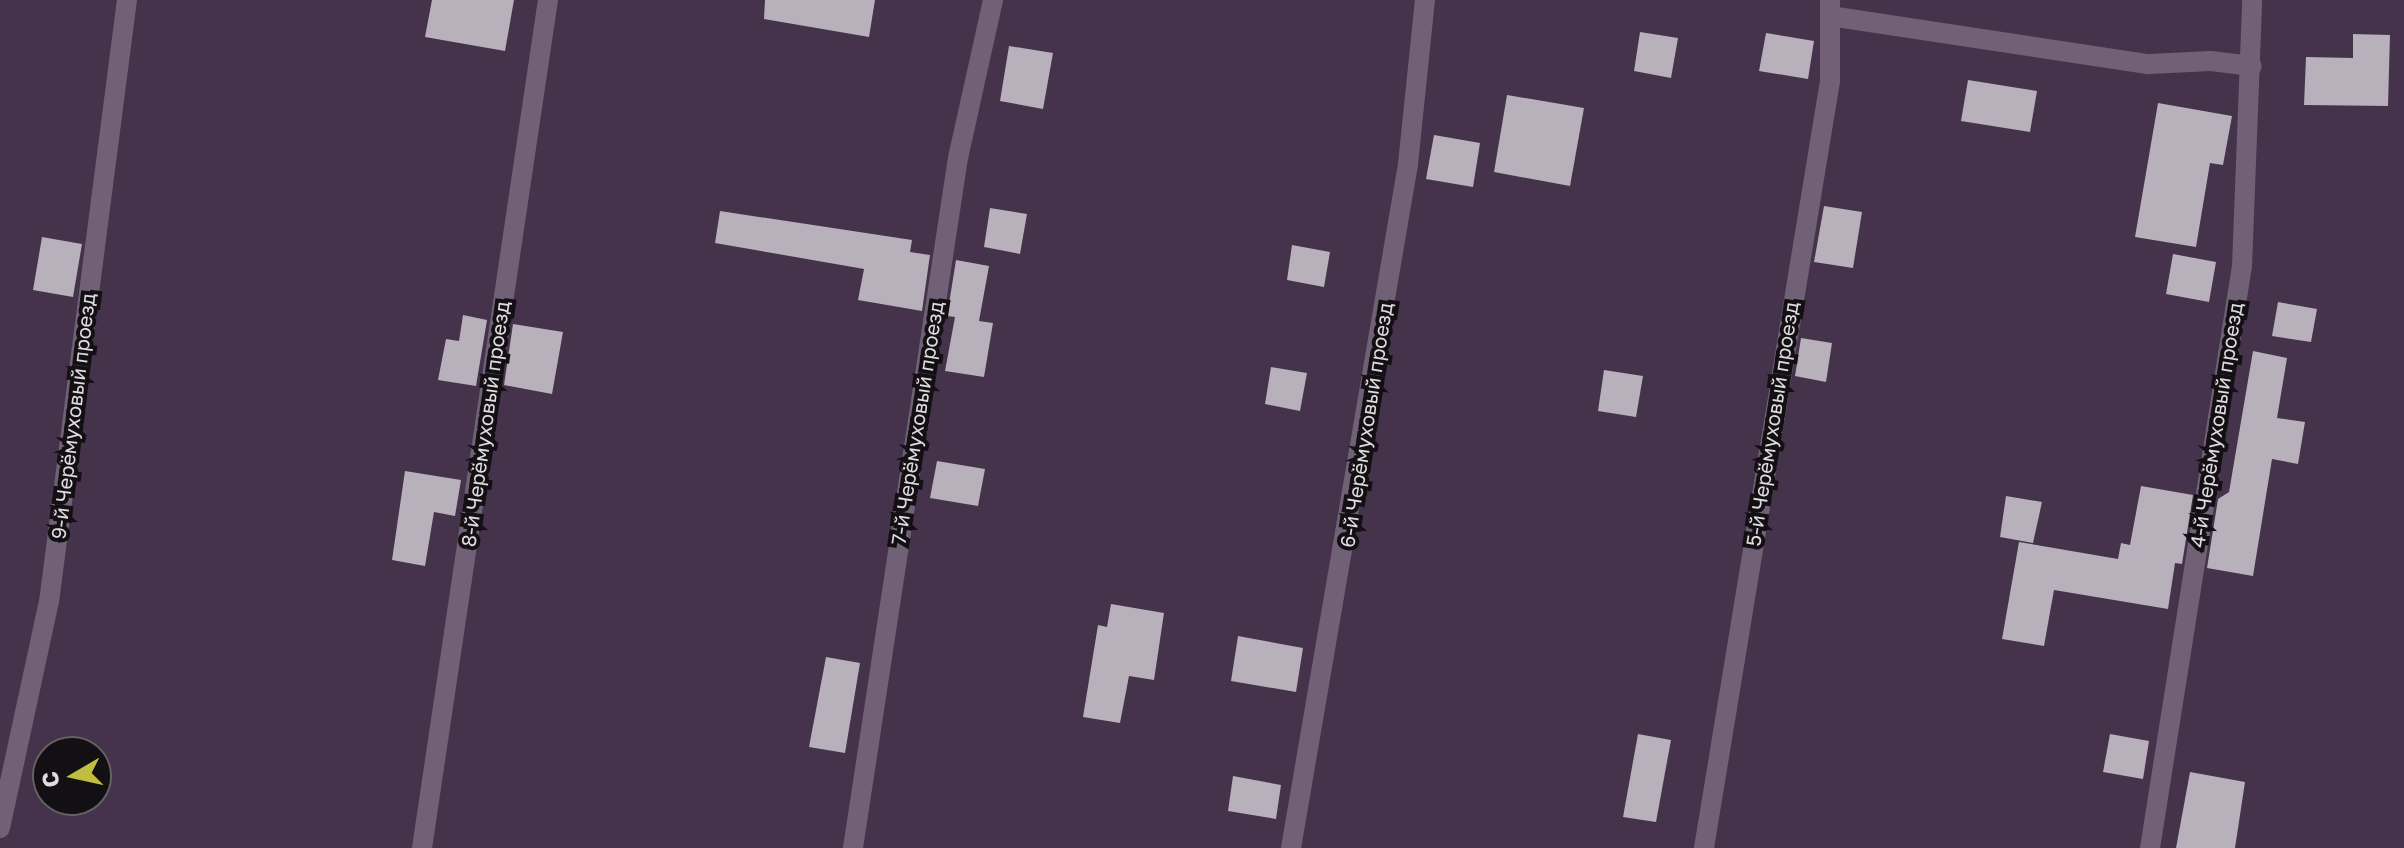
<!DOCTYPE html>
<html>
<head>
<meta charset="utf-8">
<style>
  body { margin:0 }
  #map { position:relative; width:2404px; height:848px; overflow:hidden; background:#2c252d; font-family:"Golos Text",sans-serif }
  div>[style] { position:absolute }
  .green>* { inset:0; background:#45324b }
  .building>* { inset:0; background:#b8b0bb }
  .lane>* { height:20px; margin:-10px; padding:0 10px; transform-origin:10px; border-radius:10px; background:#716176 }
  span { translate:-50% -50%; white-space:nowrap; text-align:center; line-height:1.15; -webkit-text-stroke:8px #121013; paint-order:stroke }
  .street-label { font-size:20px; color:#e0dbe1 }
  .north { position:absolute; left:32px; top:736px; width:80px; height:80px; box-sizing:border-box; background:#121013; border:2px solid #646165; border-radius:50%; rotate:261deg; font-size:22px; font-weight:700; line-height:32px; text-align:center; color:#e0dbe1 }
  .north::after { content:''; display:block; margin:auto; width:28px; height:36px; background:#c0be41; clip-path:polygon(50% 0,100% 100%,50% 72%,0 100%) }
</style>
</head>
<body>
<div id="map">
  <div class="green">
    <i style="clip-path:polygon(evenodd,0 0,2404px 0,2404px 848px,0 848px,0 0,48px 752px,96px 752px,96px 800px,48px 800px,48px 752px)"></i>
  </div>
  <div class="building">
    <i style="clip-path:polygon(432px 0,514px 0,505px 51px,425px 37px)"></i>
    <i style="clip-path:polygon(765px 0,875px 0,869px 37px,764px 19px)"></i>
    <i style="clip-path:polygon(1640px 32px,1678px 38px,1671px 78px,1634px 71px)"></i>
    <i style="clip-path:polygon(1766px 33px,1814px 41px,1808px 79px,1759px 71px)"></i>
    <i style="clip-path:polygon(2353px 34px,2390px 35px,2388px 106px,2304px 105px,2306px 57px,2353px 58px)"></i>
    <i style="clip-path:polygon(1009px 46px,1053px 53px,1043px 109px,1000px 101px)"></i>
    <i style="clip-path:polygon(1968px 80px,2037px 91px,2030px 132px,1961px 121px)"></i>
    <i style="clip-path:polygon(1507px 95px,1584px 108px,1570px 186px,1494px 172px)"></i>
    <i style="clip-path:polygon(2158px 103px,2232px 116px,2223px 165px,2210px 163px,2196px 247px,2135px 237px)"></i>
    <i style="clip-path:polygon(1434px 135px,1480px 143px,1473px 187px,1426px 179px)"></i>
    <i style="clip-path:polygon(1824px 206px,1862px 212px,1853px 268px,1814px 262px)"></i>
    <i style="clip-path:polygon(990px 208px,1027px 214px,1020px 254px,984px 247px)"></i>
    <i style="clip-path:polygon(720px 211px,912px 240px,910px 252px,930px 255px,922px 311px,858px 300px,864px 269px,715px 243px)"></i>
    <i style="clip-path:polygon(42px 237px,82px 244px,73px 297px,33px 290px)"></i>
    <i style="clip-path:polygon(1292px 245px,1330px 252px,1324px 287px,1287px 280px)"></i>
    <i style="clip-path:polygon(2173px 254px,2216px 262px,2209px 302px,2166px 294px)"></i>
    <i style="clip-path:polygon(956px 260px,989px 266px,979px 321px,993px 323px,984px 377px,945px 371px,955px 317px,947px 316px)"></i>
    <i style="clip-path:polygon(2278px 302px,2317px 309px,2311px 342px,2272px 336px)"></i>
    <i style="clip-path:polygon(463px 315px,487px 320px,476px 386px,438px 380px,446px 339px,459px 341px)"></i>
    <i style="clip-path:polygon(513px 324px,563px 332px,552px 394px,504px 385px)"></i>
    <i style="clip-path:polygon(1801px 338px,1832px 343px,1826px 382px,1795px 376px)"></i>
    <i style="clip-path:polygon(2253px 351px,2287px 358px,2277px 418px,2305px 422px,2298px 464px,2272px 459px,2253px 576px,2207px 568px,2218px 499px,2229px 492px)"></i>
    <i style="clip-path:polygon(1271px 367px,1307px 373px,1300px 411px,1265px 404px)"></i>
    <i style="clip-path:polygon(1604px 370px,1643px 376px,1636px 417px,1598px 411px)"></i>
    <i style="clip-path:polygon(937px 461px,985px 469px,978px 506px,930px 498px)"></i>
    <i style="clip-path:polygon(405px 471px,461px 480px,455px 516px,434px 512px,425px 566px,392px 560px)"></i>
    <i style="clip-path:polygon(2141px 486px,2193px 495px,2182px 564px,2175px 563px,2168px 609px,2054px 590px,2044px 646px,2002px 639px,2019px 542px,2118px 559px,2121px 543px,2130px 545px)"></i>
    <i style="clip-path:polygon(2006px 496px,2042px 502px,2033px 543px,2000px 537px)"></i>
    <i style="clip-path:polygon(1111px 604px,1164px 613px,1154px 680px,1129px 676px,1120px 723px,1083px 717px,1098px 625px,1107px 627px)"></i>
    <i style="clip-path:polygon(1238px 636px,1303px 648px,1296px 692px,1231px 681px)"></i>
    <i style="clip-path:polygon(826px 657px,860px 663px,845px 753px,809px 747px)"></i>
    <i style="clip-path:polygon(1638px 734px,1671px 740px,1656px 822px,1623px 817px)"></i>
    <i style="clip-path:polygon(2110px 734px,2149px 741px,2143px 779px,2103px 772px)"></i>
    <i style="clip-path:polygon(2190px 772px,2245px 782px,2235px 848px,2176px 848px)"></i>
    <i style="clip-path:polygon(1233px 776px,1281px 785px,1276px 819px,1228px 811px)"></i>
  </div>
  <div class="lane">
    <i style="left:1830px;top:16px;width:323px;rotate:8.6deg"></i>
    <i style="left:2149px;top:64px;width:62px;rotate:-2.8deg"></i>
    <i style="left:2211px;top:61px;width:41px;rotate:7deg"></i>
    <i style="left:0;top:828px;width:231px;rotate:-77.8deg"></i>
    <i style="left:49px;top:602px;width:607px;rotate:-82.62deg"></i>
    <i style="left:422px;top:848px;width:857px;rotate:-81.55deg"></i>
    <i style="left:853px;top:848px;width:698px;rotate:-81.35deg"></i>
    <i style="left:958px;top:158px;width:162px;rotate:-77.5deg"></i>
    <i style="left:1291px;top:848px;width:694px;rotate:-80.29deg"></i>
    <i style="left:1408px;top:164px;width:165px;rotate:-84.1deg"></i>
    <i style="left:1704px;top:848px;width:777px;rotate:-80.67deg"></i>
    <i style="left:1830px;top:81px;width:81px;rotate:-90deg"></i>
    <i style="left:2150px;top:848px;width:589px;rotate:-81.02deg"></i>
    <i style="left:2242px;top:266px;width:266px;rotate:-87.8deg"></i>
  </div>
  <div class="street-label">
    <span style="left:73px;top:416px;rotate:-83deg">9-й Черёмуховый проезд</span>
    <span style="left:917px;top:423px;rotate:-81deg">7-й Черёмуховый проезд</span>
    <span style="left:485px;top:424px;rotate:-82deg">8-й Черёмуховый проезд</span>
    <span style="left:1772px;top:424px;rotate:-81deg">5-й Черёмуховый проезд</span>
    <span style="left:1366px;top:425px;rotate:-81deg">6-й Черёмуховый проезд</span>
    <span style="left:2216px;top:425px;rotate:-81deg">4-й Черёмуховый проезд</span>
  </div>
  <div class="north">С</div>
</div>
</body>
</html>
